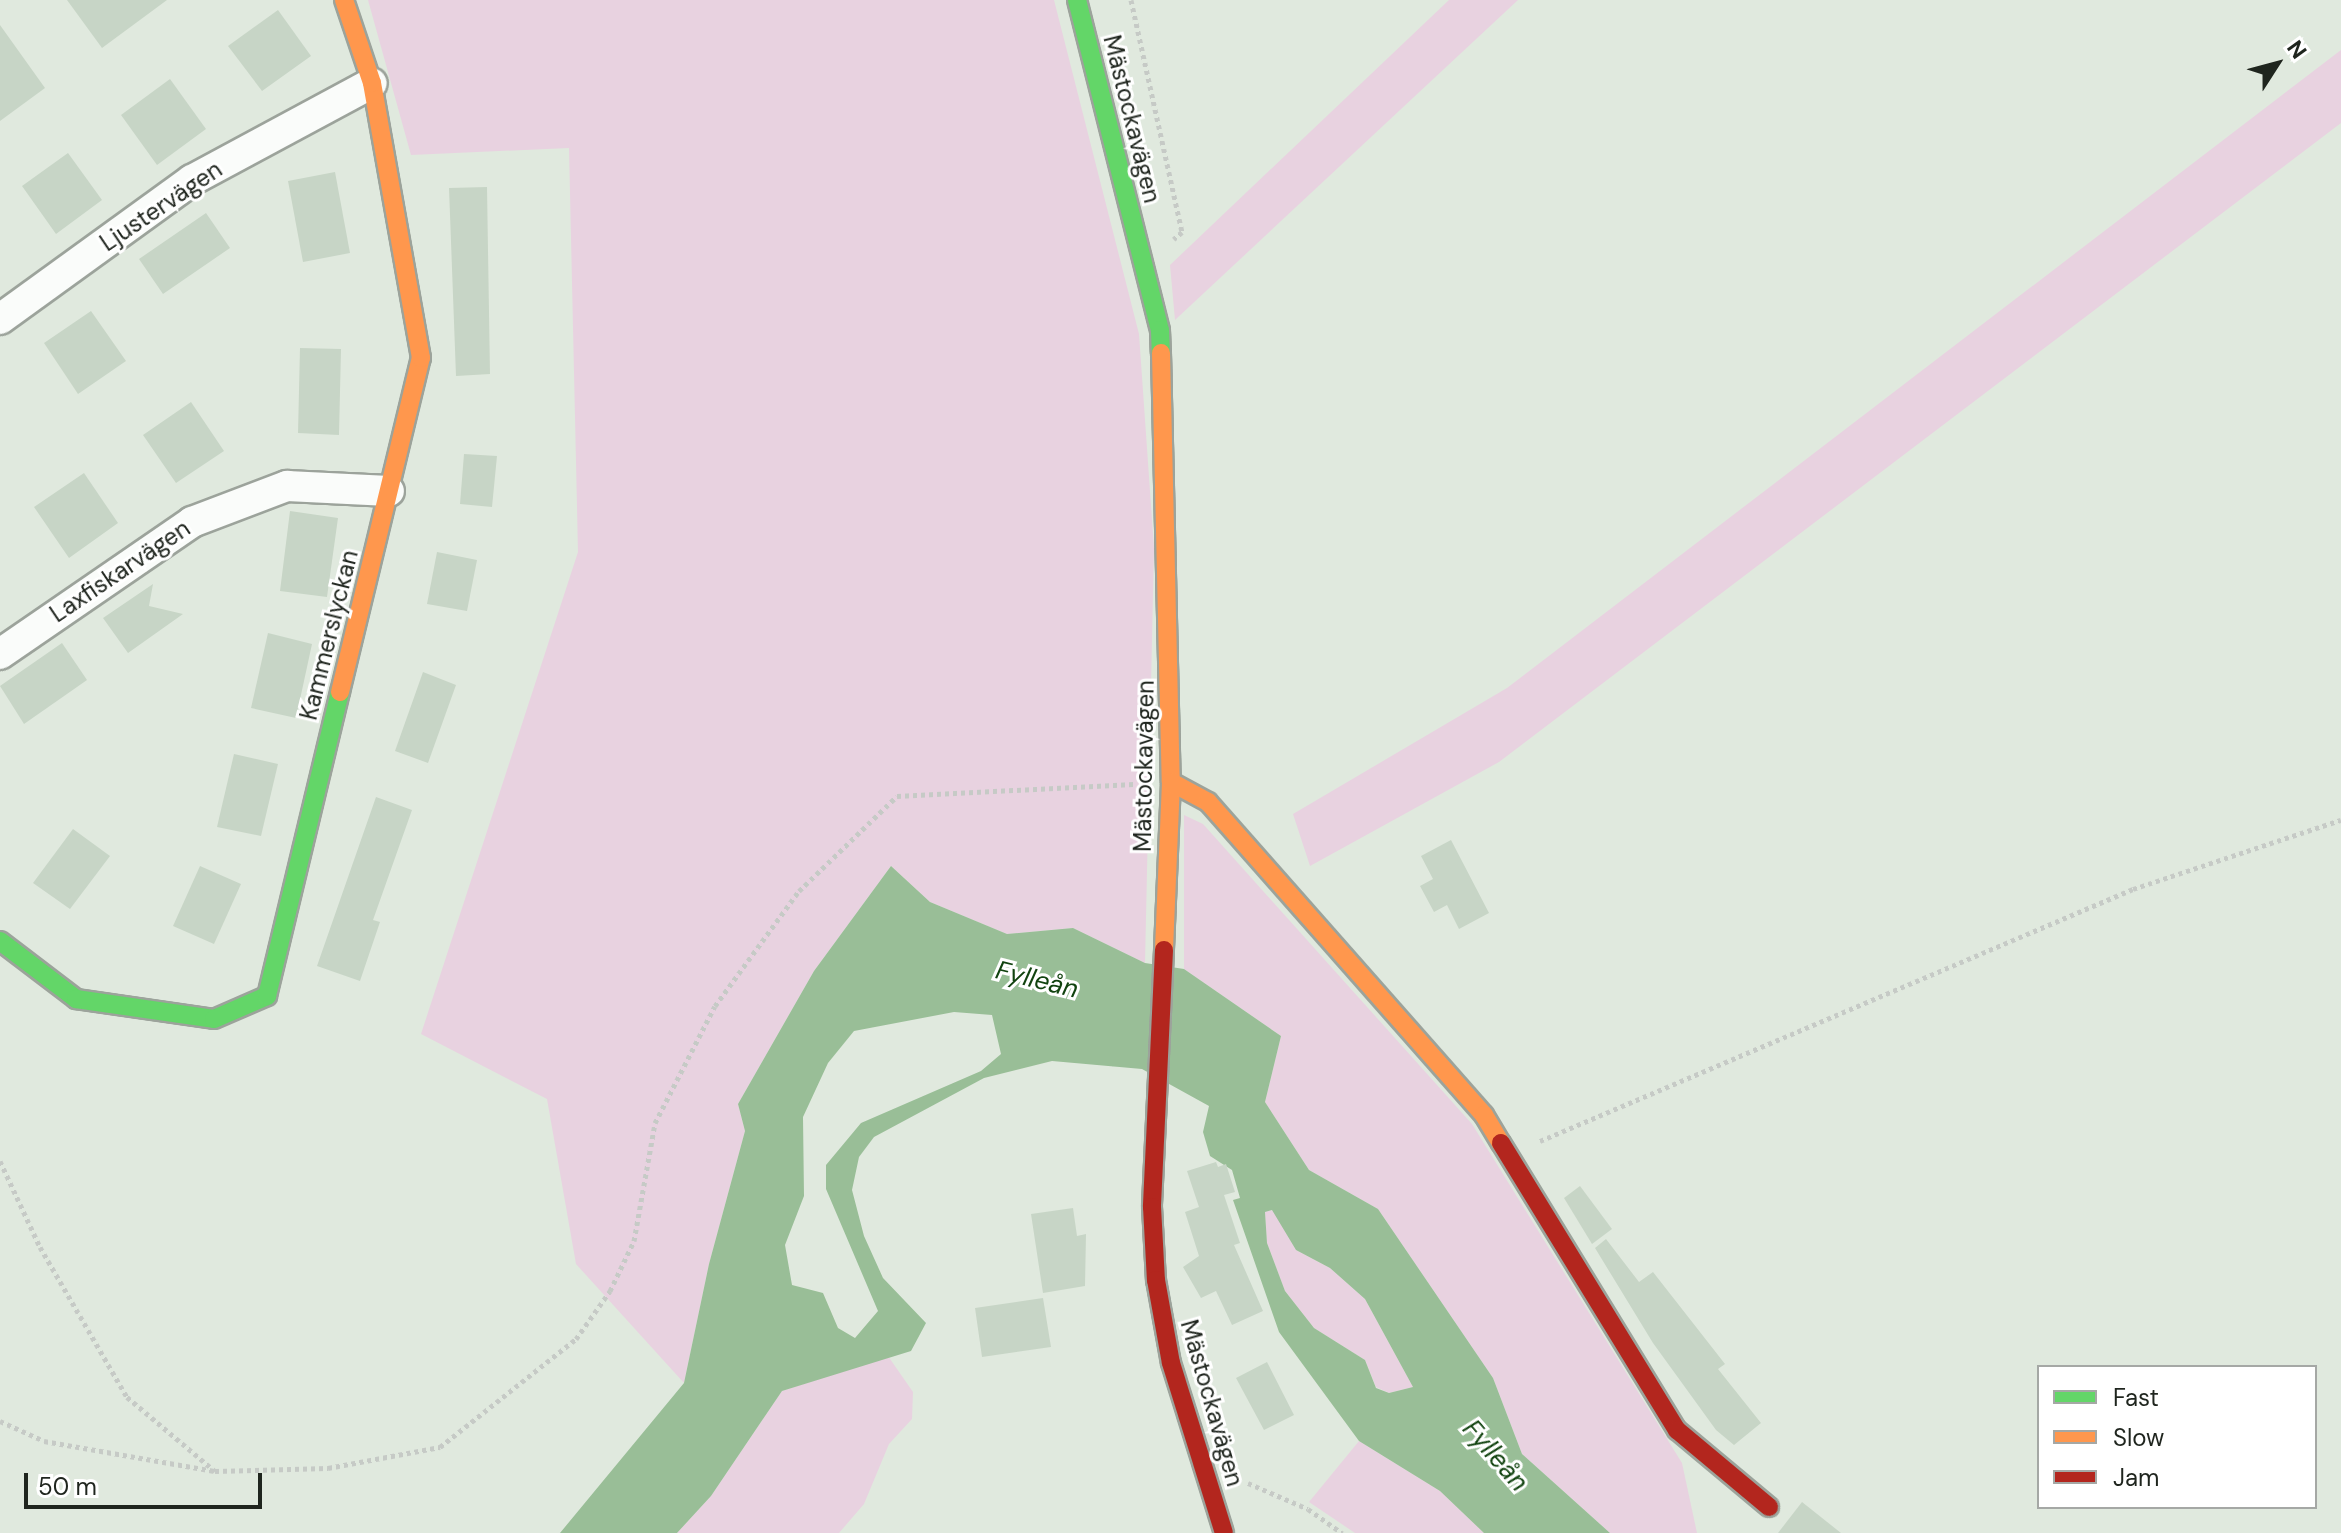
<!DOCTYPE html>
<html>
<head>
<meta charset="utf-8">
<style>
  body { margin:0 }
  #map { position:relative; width:2341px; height:1533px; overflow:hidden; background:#e0e9de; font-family:"DM Sans",sans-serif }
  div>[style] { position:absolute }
  .green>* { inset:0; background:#e8d2e0 }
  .water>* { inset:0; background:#99be97 }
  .building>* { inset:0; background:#c7d5c6 }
  .path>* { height:5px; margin-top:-2.5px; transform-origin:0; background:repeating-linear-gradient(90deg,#c6cac6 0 4px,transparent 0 8px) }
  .roads { filter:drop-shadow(2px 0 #9ca39b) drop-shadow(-2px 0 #9ca39b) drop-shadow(0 2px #9ca39b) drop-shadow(0 -2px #9ca39b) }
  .street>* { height:30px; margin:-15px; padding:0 15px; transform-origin:15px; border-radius:15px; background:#fafcfa }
  .fast>* { height:18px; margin:-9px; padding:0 9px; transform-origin:9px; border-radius:9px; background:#63d668 }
  .slow>* { height:18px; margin:-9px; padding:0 9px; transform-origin:9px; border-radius:9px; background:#ff974d }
  .jam>* { height:18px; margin:-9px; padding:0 9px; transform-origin:9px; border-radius:9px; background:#b3261e }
  span { translate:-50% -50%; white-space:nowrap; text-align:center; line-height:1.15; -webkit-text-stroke:6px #fff; paint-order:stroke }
  .street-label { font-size:24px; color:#1f251e }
  .water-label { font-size:26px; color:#11430f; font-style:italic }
  .legend { position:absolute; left:2037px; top:1365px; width:280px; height:144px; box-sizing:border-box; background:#fff; border:2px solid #a5a8a5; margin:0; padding:10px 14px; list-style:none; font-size:24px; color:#1f251e }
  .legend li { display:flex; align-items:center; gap:16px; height:40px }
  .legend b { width:40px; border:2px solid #a5a8a5 }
  .north { position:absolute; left:2237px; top:24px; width:80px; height:80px; -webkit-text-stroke:6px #fff; paint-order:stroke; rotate:54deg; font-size:22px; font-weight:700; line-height:32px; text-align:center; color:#1f251e }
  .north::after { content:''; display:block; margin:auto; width:28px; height:36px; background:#1f251e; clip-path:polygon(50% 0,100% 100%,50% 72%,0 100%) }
  .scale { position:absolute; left:24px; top:1473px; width:238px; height:36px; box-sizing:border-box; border:4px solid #1f251e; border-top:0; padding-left:10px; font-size:24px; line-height:28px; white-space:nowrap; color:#1f251e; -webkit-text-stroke:6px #fff; paint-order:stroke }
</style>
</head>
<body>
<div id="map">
  <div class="green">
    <i style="clip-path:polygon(368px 0,1054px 0,1139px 334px,1154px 548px,1145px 963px,1073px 928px,1007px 934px,930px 902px,891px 866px,814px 971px,738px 1104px,745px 1131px,709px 1264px,684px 1383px,576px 1264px,547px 1099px,421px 1034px,578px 552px,569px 148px,411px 155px)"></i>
    <i style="clip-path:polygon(1449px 0,1518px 0,1175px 320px,1170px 265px)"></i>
    <i style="clip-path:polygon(2341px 50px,2341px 123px,1499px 762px,1310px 866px,1293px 814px,1507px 688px)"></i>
    <i style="clip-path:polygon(1184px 815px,1203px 824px,1472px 1124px,1682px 1463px,1697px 1533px,1610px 1533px,1522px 1454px,1493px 1378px,1378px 1209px,1309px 1170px,1265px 1102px,1281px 1036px,1184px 969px)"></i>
    <i style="clip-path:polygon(1273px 1210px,1296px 1250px,1330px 1268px,1365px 1299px,1413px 1387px,1389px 1393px,1376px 1387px,1365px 1360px,1314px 1328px,1285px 1291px,1267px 1243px,1265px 1212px)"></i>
    <i style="clip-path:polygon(888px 1356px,913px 1392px,912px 1419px,889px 1444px,864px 1504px,839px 1533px,677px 1533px,711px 1496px,782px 1391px)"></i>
    <i style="clip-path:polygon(1359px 1441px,1440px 1491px,1484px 1533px,1355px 1533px,1309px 1502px)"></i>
  </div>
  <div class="water">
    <i style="clip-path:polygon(evenodd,891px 866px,930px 902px,1007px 934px,1073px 928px,1145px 963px,1184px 969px,1281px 1036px,1265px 1102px,1309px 1170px,1378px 1209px,1493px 1378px,1522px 1454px,1610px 1533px,1484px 1533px,1440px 1491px,1359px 1441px,1279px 1332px,1233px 1200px,1240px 1198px,1232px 1170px,1210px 1156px,1203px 1132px,1209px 1106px,1142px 1069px,1052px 1061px,984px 1078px,874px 1137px,859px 1157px,852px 1190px,864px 1236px,883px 1278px,926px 1323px,911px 1351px,782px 1391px,711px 1496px,677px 1533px,560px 1533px,684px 1383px,709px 1264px,745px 1131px,738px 1104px,814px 971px,891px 866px,954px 1012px,992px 1015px,1001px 1054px,981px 1071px,861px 1123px,826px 1165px,826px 1189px,878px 1311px,855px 1338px,838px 1328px,823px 1293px,792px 1285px,785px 1245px,804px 1196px,803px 1117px,828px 1063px,854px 1031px,954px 1012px,891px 866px,1272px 1210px,1296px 1250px,1330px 1268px,1365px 1299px,1413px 1387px,1389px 1393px,1376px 1388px,1365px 1360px,1314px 1328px,1285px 1291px,1267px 1243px,1265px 1212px,1272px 1210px)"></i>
  </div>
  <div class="building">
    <i style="clip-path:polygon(67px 0,167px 0,102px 48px)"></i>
    <i style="clip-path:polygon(278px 10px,311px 56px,262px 91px,228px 46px)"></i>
    <i style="clip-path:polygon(0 25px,45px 88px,0 121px)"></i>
    <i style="clip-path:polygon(170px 79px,206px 129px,157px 165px,121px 115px)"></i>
    <i style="clip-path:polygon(68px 153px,102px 200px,56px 234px,22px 186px)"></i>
    <i style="clip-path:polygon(335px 172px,350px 253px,303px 262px,288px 181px)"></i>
    <i style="clip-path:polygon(487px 187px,490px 374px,456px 376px,449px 188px)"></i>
    <i style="clip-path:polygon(206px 213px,230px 248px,163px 294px,139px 259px)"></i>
    <i style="clip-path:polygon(91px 311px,126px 361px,78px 394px,44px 343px)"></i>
    <i style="clip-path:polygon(300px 348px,341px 349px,339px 435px,298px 433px)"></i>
    <i style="clip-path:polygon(191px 402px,224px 451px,176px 483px,143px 435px)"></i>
    <i style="clip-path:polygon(464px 454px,497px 456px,492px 507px,460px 504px)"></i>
    <i style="clip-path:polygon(84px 473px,118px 523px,69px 558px,34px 507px)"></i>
    <i style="clip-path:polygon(290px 511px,338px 518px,327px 597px,280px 591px)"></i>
    <i style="clip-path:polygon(437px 552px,477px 560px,467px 611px,427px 604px)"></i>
    <i style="clip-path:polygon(153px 584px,149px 606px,183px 614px,128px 653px,103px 618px)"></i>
    <i style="clip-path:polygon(268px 633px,312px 644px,296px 718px,251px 708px)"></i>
    <i style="clip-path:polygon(62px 643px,87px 680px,24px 724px,0 686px)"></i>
    <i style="clip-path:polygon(423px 672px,456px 685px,428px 763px,395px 751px)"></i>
    <i style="clip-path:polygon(234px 754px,278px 764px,261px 836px,217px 827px)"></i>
    <i style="clip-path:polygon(376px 797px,412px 810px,373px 920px,380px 922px,360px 981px,317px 966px)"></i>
    <i style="clip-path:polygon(73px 829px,110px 856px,70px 909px,33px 883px)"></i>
    <i style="clip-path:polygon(1451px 840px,1489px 913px,1459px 929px,1447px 905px,1434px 912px,1420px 886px,1433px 879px,1421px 856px)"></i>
    <i style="clip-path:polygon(200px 866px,241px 884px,214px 944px,173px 926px)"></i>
    <i style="clip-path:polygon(1216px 1162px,1218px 1167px,1226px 1164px,1235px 1192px,1224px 1195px,1240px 1243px,1234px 1245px,1263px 1311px,1232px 1325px,1216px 1291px,1201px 1298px,1183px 1267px,1199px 1256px,1185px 1212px,1199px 1207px,1187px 1171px)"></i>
    <i style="clip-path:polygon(1580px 1186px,1612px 1229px,1592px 1244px,1564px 1198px)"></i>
    <i style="clip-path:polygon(1073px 1208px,1077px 1236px,1086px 1234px,1085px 1286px,1043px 1293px,1031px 1214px)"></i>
    <i style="clip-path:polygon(1606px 1239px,1639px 1282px,1653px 1272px,1725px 1364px,1718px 1369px,1761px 1423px,1734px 1445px,1716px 1430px,1653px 1343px,1595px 1248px)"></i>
    <i style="clip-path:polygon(1043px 1298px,1051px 1347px,982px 1357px,975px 1308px)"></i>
    <i style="clip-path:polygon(1267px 1362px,1294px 1415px,1264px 1430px,1236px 1378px)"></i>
    <i style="clip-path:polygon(1802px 1502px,1841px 1533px,1778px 1533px)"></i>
  </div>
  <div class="path">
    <i style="left:1131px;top:0;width:238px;rotate:77.6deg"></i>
    <i style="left:1182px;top:232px;width:11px;rotate:139deg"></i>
    <i style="left:1540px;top:1141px;width:644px;rotate:-23.02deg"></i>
    <i style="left:2133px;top:889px;width:219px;rotate:-18.4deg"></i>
    <i style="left:0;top:1161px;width:95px;rotate:65.1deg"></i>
    <i style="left:40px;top:1247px;width:173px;rotate:59.9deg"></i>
    <i style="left:127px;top:1397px;width:115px;rotate:40.1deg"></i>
    <i style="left:215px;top:1471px;width:113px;rotate:-1.5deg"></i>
    <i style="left:328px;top:1468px;width:114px;rotate:-10.6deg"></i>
    <i style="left:440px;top:1447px;width:174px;rotate:-38.5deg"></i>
    <i style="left:576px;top:1339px;width:59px;rotate:-54.7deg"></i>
    <i style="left:610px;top:1291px;width:55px;rotate:-64.4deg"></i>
    <i style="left:634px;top:1241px;width:120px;rotate:-79.9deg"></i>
    <i style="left:655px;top:1123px;width:131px;rotate:-62.9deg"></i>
    <i style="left:715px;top:1006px;width:142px;rotate:-53.9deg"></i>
    <i style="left:799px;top:891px;width:136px;rotate:-44.1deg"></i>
    <i style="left:897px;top:796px;width:237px;rotate:-2.9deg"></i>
    <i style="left:0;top:1421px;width:48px;rotate:24.4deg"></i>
    <i style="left:44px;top:1441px;width:173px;rotate:10deg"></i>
    <i style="left:1248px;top:1483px;width:65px;rotate:23.4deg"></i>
    <i style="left:1308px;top:1509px;width:42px;rotate:35.2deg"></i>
  </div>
  <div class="roads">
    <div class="street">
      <i style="left:0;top:319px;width:237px;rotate:-35.9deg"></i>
      <i style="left:192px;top:180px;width:204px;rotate:-28.3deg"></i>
      <i style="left:0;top:654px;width:233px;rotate:-34.5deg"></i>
      <i style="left:192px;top:522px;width:102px;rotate:-20.8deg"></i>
      <i style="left:287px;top:486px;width:102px;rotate:2.8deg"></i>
    </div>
    <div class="fast">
      <i style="left:1077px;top:0;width:340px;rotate:75.9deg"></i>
      <i style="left:1160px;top:330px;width:23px;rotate:88deg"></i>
      <i style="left:0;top:941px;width:96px;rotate:37.3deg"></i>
      <i style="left:76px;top:999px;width:139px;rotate:8.2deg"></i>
      <i style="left:214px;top:1019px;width:58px;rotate:-23.5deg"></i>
      <i style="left:267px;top:996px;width:313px;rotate:-76.5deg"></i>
    </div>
    <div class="slow">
      <i style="left:1161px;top:353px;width:429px;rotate:88.7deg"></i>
      <i style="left:1171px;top:782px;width:168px;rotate:92.4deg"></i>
      <i style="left:340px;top:692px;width:344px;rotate:-76.4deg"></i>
      <i style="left:421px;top:358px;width:279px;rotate:-100.1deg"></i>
      <i style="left:372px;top:83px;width:88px;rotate:-108.6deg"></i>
      <i style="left:1171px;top:782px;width:42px;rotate:28.4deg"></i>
      <i style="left:1208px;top:802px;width:417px;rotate:48.6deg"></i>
      <i style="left:1484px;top:1115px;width:33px;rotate:59deg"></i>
    </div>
    <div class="jam">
      <i style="left:1164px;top:950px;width:257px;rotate:92.7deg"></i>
      <i style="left:1152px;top:1207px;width:73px;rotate:86.9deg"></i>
      <i style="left:1156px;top:1280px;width:84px;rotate:79.8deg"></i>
      <i style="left:1171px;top:1363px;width:178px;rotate:72.7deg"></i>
      <i style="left:1501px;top:1143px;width:337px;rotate:58.5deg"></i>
      <i style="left:1677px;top:1430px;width:120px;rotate:39.9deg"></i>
    </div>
  </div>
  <div class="street-label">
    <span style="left:1132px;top:119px;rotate:76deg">Mästockavägen</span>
    <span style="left:161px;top:206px;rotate:-34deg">Ljustervägen</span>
    <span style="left:120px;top:571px;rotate:-34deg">Laxfiskarvägen</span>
    <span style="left:329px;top:635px;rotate:-76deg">Kammerslyckan</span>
    <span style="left:1144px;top:766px;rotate:-89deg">Mästockavägen</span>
    <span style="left:1212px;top:1403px;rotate:74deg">Mästockavägen</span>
  </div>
  <div class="water-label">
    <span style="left:1037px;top:980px;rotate:14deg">Fylleån</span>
    <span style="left:1495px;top:1456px;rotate:49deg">Fylleån</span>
  </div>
  <ul class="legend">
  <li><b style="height:10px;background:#63d668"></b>Fast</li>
  <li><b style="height:10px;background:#ff974d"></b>Slow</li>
  <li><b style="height:10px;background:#b3261e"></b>Jam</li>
  </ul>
  <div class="north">N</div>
  <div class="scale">50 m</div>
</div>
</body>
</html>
